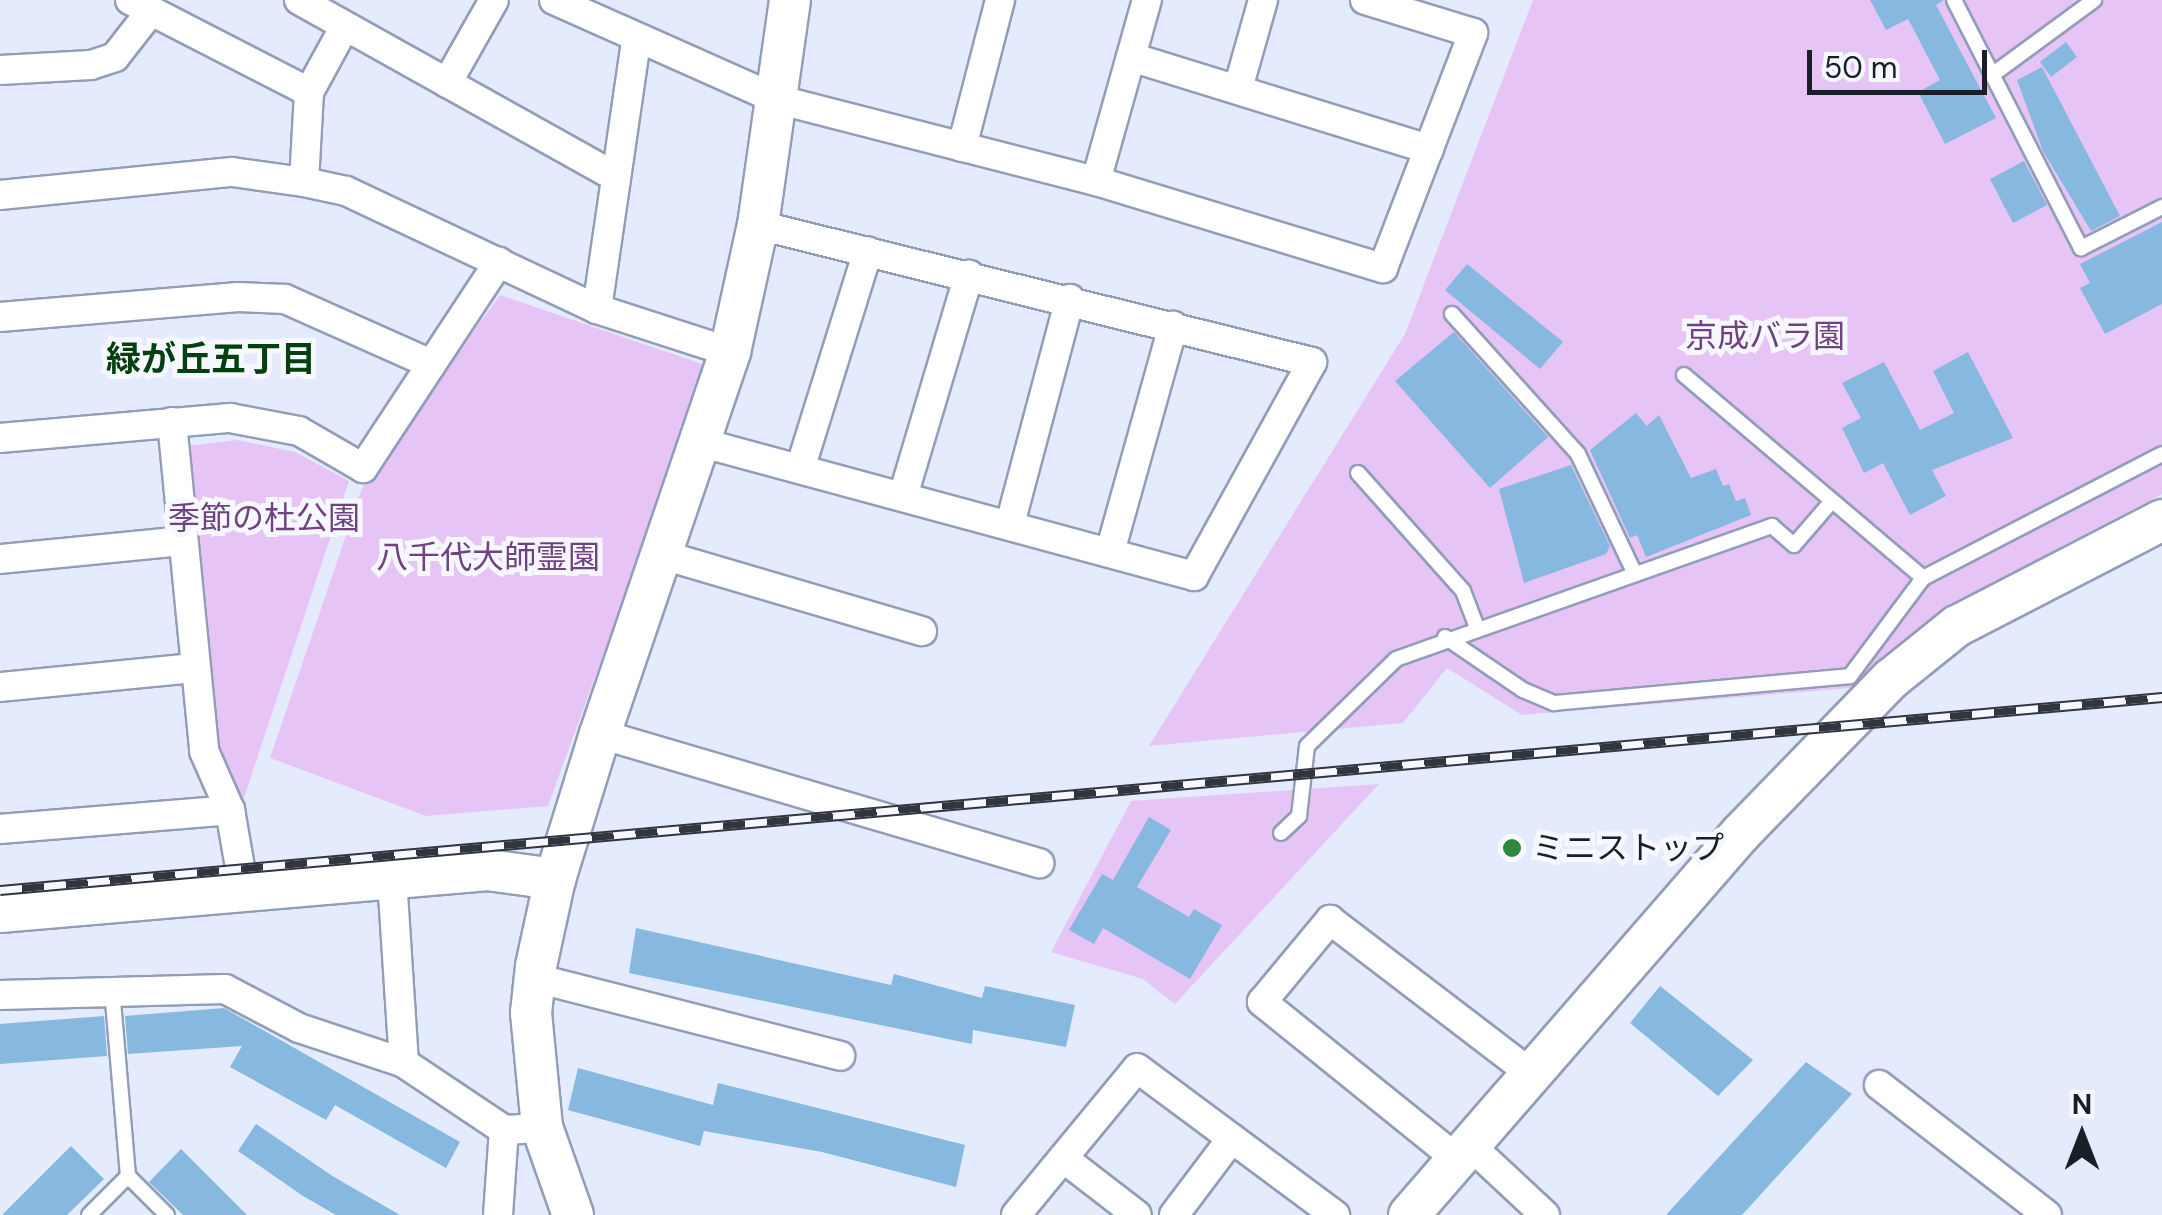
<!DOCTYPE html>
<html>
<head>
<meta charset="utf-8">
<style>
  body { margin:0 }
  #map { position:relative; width:2162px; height:1215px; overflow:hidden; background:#e4ebfc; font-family:"DM Sans","Noto Sans JP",sans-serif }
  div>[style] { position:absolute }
  .green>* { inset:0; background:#e7c4f6 }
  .building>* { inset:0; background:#86b8e0 }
  .roads { filter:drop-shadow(2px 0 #929db7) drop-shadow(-2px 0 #929db7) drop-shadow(0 2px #929db7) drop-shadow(0 -2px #929db7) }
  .lane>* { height:14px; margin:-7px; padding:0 7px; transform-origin:7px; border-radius:7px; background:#fff }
  .street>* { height:28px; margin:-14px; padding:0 14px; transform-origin:14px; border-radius:14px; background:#fff }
  .secondary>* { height:40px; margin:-20px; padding:0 20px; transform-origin:20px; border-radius:20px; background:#fff }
  .rail>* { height:11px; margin-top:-5.5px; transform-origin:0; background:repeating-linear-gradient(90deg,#f6f8fe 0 22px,#31353f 0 44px); box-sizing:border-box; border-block:2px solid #31353f }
  .dots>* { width:28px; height:28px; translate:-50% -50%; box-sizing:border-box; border:5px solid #f6f8fe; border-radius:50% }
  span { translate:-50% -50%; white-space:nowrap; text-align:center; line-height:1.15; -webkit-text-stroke:10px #f6f8fe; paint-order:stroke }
  .park-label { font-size:32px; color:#6e4380 }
  .poi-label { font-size:32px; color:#1a1e27 }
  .left { translate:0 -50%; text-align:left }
  .neighbourhood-label { font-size:35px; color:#02410f; font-weight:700 }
  .north { position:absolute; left:2032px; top:1085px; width:100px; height:100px; -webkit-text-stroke:8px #f6f8fe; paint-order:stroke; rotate:0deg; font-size:28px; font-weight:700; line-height:40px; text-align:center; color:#1a1e27 }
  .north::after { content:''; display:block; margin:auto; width:35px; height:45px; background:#1a1e27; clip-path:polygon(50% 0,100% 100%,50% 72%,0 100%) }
  .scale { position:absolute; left:1807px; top:50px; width:180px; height:45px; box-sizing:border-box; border:5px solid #1a1e27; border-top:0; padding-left:12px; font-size:30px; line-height:35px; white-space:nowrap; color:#1a1e27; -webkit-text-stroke:8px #f6f8fe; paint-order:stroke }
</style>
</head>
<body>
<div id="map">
  <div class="green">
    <i style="clip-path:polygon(1533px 0,2162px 0,2162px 494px,2056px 549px,1851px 688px,1522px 715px,1447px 668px,1403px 723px,1149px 746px,1405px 334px)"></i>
    <i style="clip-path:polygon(500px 295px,708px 366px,548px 806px,426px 816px,270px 758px,364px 483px)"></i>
    <i style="clip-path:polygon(237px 440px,295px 452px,349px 481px,242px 804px,215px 737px,187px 446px)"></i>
    <i style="clip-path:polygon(1379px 784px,1175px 1004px,1143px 979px,1051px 952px,1131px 801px)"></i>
  </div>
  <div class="building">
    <i style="clip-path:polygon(1870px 0,1944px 0,1936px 5px,1996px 118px,1945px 144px,1918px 92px,1940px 80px,1908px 19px,1886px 30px)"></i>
    <i style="clip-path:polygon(2066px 42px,2077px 57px,2051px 77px,2040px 62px)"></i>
    <i style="clip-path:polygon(2042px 67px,2120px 216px,2091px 231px,2043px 151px,2017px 80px)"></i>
    <i style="clip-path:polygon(2024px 161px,2047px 205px,2013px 223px,1990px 179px)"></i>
    <i style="clip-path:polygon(2162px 222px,2162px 304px,2105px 334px,2080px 288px,2090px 283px,2080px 264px)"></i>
    <i style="clip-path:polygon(1467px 264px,1563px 342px,1540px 369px,1445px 290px)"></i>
    <i style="clip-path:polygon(1454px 332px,1548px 437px,1490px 488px,1395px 381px)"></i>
    <i style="clip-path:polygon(1968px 352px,2013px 438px,1932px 470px,1946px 496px,1910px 515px,1883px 463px,1864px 473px,1842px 428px,1861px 418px,1842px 383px,1884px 362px,1920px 430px,1954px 413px,1933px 371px)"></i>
    <i style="clip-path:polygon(1636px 413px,1647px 426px,1659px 415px,1691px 478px,1716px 469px,1723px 486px,1729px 484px,1736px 501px,1745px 498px,1751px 515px,1646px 557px,1637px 535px,1630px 538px,1590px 450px)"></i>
    <i style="clip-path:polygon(1571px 465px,1610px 546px,1606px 554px,1524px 583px,1499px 489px)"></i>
    <i style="clip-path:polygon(1149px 817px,1171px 830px,1137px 887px,1189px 917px,1194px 909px,1222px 925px,1190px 979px,1103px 928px,1094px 944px,1069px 930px,1102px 874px,1113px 880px)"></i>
    <i style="clip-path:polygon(636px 928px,891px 985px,894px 974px,982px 998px,985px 986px,1075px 1005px,1066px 1047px,973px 1030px,972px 1044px,629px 973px)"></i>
    <i style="clip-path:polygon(1660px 986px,1753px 1060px,1718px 1096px,1630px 1023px)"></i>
    <i style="clip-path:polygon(224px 1008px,460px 1142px,446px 1168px,335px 1105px,326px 1120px,230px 1067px,242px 1046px,128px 1054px,125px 1016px)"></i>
    <i style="clip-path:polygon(104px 1016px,107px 1056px,0 1064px,0 1024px)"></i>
    <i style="clip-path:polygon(1806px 1062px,1852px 1094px,1742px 1215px,1666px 1215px)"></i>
    <i style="clip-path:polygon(578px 1068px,713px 1105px,718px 1083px,965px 1145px,956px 1187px,822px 1152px,704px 1131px,700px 1146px,568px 1110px)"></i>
    <i style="clip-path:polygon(256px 1124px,334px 1177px,400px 1215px,336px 1215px,303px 1196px,238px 1151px)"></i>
    <i style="clip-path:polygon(71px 1146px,104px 1179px,67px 1215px,2px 1215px)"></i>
    <i style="clip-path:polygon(181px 1149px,247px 1215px,183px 1215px,149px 1182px)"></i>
  </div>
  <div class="roads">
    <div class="lane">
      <i style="left:1954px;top:0;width:279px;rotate:62.9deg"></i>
      <i style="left:2081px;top:248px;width:91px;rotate:-26.8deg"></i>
      <i style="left:1992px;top:75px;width:127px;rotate:-36.3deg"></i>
      <i style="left:1452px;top:314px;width:188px;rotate:48deg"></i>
      <i style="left:1578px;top:454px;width:131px;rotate:64.6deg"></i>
      <i style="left:1684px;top:375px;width:314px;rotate:40.3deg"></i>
      <i style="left:1923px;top:578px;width:269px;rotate:-27.4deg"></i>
      <i style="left:1358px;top:473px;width:158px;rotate:48.3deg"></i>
      <i style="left:1463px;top:591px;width:39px;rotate:69deg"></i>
      <i style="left:1445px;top:637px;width:94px;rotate:34.2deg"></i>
      <i style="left:1523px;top:690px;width:34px;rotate:23deg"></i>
      <i style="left:1554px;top:703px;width:297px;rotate:-5.2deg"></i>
      <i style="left:1850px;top:676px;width:122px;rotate:-53.3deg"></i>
      <i style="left:1281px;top:833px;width:25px;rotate:-43deg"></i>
      <i style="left:1299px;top:816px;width:70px;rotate:-83.5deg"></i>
      <i style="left:1307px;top:746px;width:124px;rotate:-44.3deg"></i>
      <i style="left:1396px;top:659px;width:399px;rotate:-19.5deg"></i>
      <i style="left:1772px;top:526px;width:29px;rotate:41deg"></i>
      <i style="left:1794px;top:545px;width:58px;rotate:-49.2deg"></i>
      <i style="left:128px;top:1176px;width:55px;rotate:45deg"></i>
      <i style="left:89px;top:1215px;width:55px;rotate:-45deg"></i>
      <i style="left:128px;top:1176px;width:188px;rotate:-94.9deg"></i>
    </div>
    <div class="street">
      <i style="left:130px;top:0;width:201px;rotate:27.2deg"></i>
      <i style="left:299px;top:0;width:363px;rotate:29.2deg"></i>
      <i style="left:554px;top:0;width:243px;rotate:24deg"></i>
      <i style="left:776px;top:99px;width:330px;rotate:14.4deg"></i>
      <i style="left:1096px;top:181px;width:300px;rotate:16.9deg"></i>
      <i style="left:1383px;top:268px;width:252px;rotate:-69deg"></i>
      <i style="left:1473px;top:33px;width:113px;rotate:-163deg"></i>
      <i style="left:1131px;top:57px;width:312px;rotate:17.2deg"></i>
      <i style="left:0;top:70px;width:91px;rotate:-3.1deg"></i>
      <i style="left:91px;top:65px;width:25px;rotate:-18deg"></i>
      <i style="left:115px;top:57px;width:58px;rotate:-52deg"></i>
      <i style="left:447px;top:83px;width:95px;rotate:-60.5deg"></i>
      <i style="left:1239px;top:85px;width:88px;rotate:-74.2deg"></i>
      <i style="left:962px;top:147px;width:152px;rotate:-75.5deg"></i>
      <i style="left:1096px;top:181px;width:188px;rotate:-74.3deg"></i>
      <i style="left:304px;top:182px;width:90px;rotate:-86.8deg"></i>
      <i style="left:309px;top:92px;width:75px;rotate:-61.4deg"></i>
      <i style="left:0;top:195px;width:233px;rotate:-5.7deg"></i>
      <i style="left:232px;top:172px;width:73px;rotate:7.9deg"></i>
      <i style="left:304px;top:182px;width:43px;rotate:12.1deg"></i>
      <i style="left:346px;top:191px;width:277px;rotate:25.2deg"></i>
      <i style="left:597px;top:309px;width:140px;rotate:17.9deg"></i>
      <i style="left:597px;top:309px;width:271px;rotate:-81.7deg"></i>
      <i style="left:0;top:317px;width:239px;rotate:-4.8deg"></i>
      <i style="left:238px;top:297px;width:47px;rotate:2.4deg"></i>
      <i style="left:285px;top:299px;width:160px;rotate:24deg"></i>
      <i style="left:172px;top:422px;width:331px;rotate:84.4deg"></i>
      <i style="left:204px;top:751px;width:64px;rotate:66.2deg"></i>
      <i style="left:230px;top:810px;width:81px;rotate:80.1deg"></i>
      <i style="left:0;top:438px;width:231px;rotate:-5deg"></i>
      <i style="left:230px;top:418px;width:70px;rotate:10.7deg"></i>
      <i style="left:299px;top:431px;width:74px;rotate:30deg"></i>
      <i style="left:363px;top:468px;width:247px;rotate:-56.6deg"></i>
      <i style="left:699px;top:442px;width:513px;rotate:15.15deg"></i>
      <i style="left:1194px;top:576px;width:244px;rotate:-61.1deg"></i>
      <i style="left:1312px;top:362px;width:571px;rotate:-166.11deg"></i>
      <i style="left:800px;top:469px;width:228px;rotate:-72.7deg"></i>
      <i style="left:903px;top:496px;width:231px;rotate:-73.4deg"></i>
      <i style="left:1010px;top:524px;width:233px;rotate:-75.1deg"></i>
      <i style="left:1110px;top:552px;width:235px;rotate:-74.4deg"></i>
      <i style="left:663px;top:555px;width:270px;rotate:16.4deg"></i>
      <i style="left:0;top:559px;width:184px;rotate:-5.6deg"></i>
      <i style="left:0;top:687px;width:196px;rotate:-5.6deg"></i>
      <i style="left:600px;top:734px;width:458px;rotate:16.4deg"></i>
      <i style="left:0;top:829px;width:231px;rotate:-4.7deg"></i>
      <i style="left:392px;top:878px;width:185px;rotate:86.3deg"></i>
      <i style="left:535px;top:978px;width:315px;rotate:14.3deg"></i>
      <i style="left:0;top:995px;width:225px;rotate:-1.5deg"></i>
      <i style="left:225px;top:989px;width:84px;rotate:27.8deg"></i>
      <i style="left:299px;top:1028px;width:111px;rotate:18.4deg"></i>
      <i style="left:404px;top:1063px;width:120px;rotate:33.8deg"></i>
      <i style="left:1879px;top:1085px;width:212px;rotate:37.7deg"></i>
      <i style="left:1471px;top:1146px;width:101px;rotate:43deg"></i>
      <i style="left:1063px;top:1158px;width:93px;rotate:37.6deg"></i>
      <i style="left:1458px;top:1160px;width:252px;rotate:-141.1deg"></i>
      <i style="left:1262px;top:1002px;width:107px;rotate:-50.3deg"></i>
      <i style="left:1330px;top:920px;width:255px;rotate:37.4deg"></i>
      <i style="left:498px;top:1215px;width:85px;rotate:-86deg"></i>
      <i style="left:504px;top:1130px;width:19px;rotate:-3deg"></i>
      <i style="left:1016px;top:1215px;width:190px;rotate:-50.5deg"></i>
      <i style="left:1137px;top:1068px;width:247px;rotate:36.6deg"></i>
      <i style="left:1174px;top:1215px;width:96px;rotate:-53deg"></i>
    </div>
    <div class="secondary">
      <i style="left:0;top:912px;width:490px;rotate:-4.9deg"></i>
      <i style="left:488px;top:870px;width:68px;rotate:7.7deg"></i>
      <i style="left:573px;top:1215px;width:93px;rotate:-109.4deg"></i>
      <i style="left:542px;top:1127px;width:115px;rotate:-95.5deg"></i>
      <i style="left:531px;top:1013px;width:47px;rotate:-83.9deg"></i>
      <i style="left:536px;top:966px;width:89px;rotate:-77.7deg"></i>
      <i style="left:555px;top:879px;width:152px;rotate:-72.8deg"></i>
      <i style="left:600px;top:734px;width:404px;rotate:-71.2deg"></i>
      <i style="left:730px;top:352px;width:130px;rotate:-77.6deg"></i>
      <i style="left:758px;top:225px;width:227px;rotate:-81.9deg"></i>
      <i style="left:1409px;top:1215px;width:506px;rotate:-49.01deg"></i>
      <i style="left:1741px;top:833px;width:215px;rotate:-45.8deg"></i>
      <i style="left:1891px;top:679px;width:85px;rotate:-38.8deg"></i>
      <i style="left:1957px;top:626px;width:231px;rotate:-27.3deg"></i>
    </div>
  </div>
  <div class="rail">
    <i style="left:0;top:890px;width:2171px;rotate:-5.1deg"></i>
  </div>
  <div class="dots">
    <i style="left:1512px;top:848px;background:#2e8839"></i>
  </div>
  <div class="park-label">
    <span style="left:1765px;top:336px">京成バラ園</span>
    <span style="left:264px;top:518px">季節の杜公園</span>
    <span style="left:488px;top:557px">八千代大師霊園</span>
  </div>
  <div class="poi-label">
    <span class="left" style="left:1532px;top:848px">ミニストップ</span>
  </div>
  <div class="neighbourhood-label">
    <span style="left:211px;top:359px">緑が丘五丁目</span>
  </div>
  <div class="north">N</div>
  <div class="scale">50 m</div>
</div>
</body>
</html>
